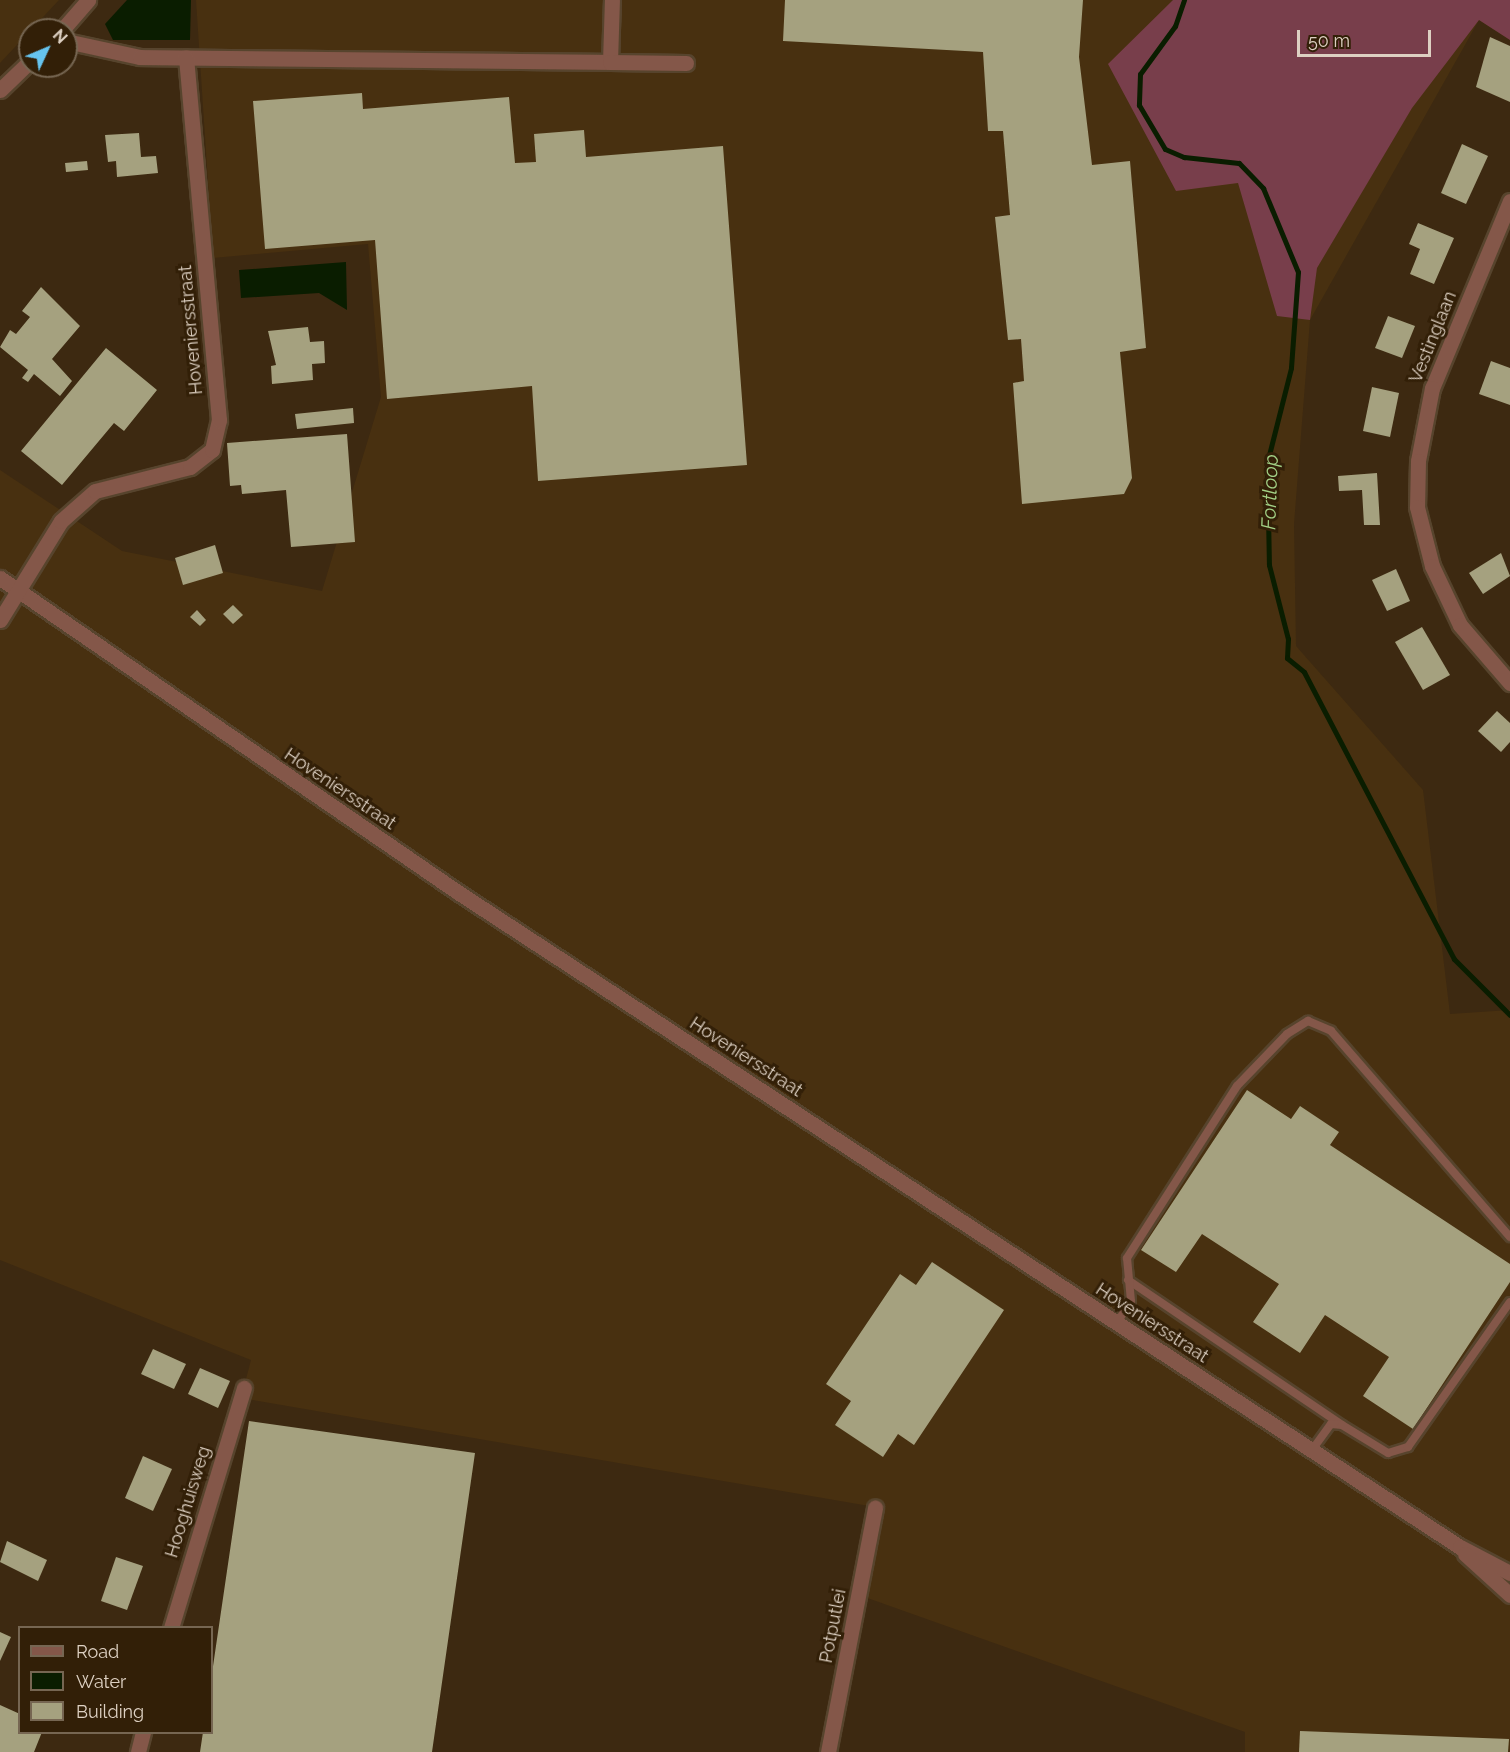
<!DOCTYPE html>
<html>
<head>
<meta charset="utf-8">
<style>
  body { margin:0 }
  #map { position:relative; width:1510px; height:1752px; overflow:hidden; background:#3d2911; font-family:Raleway,sans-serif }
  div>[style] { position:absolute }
  .built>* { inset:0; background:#483010 }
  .forest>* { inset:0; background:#783e4b }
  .water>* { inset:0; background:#0a1d00 }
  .stream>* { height:5px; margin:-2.5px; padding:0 2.5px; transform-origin:2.5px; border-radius:2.5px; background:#0a1d00 }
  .building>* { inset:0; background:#a5a17f }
  .roads { filter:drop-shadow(2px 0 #57442d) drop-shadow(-2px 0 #57442d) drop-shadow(0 2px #57442d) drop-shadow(0 -2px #57442d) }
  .service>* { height:8px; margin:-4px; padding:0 4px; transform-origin:4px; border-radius:4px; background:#845749 }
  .minor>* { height:15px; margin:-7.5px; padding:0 7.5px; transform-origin:7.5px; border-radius:7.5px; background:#845749 }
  span { translate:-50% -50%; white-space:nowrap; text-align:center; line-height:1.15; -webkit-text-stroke:6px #321f07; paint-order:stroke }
  .street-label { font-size:18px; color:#ddd0c2 }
  .water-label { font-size:20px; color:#a3d186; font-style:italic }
  .legend { position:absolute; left:18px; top:1626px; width:195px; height:108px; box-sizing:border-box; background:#321f07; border:2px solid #766652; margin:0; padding:8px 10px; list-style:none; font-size:18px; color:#ddd0c2 }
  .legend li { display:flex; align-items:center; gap:12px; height:30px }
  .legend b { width:30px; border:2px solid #766652 }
  .north { position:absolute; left:18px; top:18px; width:60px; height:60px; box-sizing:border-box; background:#321f07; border:2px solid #766652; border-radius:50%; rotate:46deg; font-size:16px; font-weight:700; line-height:24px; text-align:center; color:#ddd0c2 }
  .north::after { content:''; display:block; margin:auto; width:21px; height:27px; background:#66c4ef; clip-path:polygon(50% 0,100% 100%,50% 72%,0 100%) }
  .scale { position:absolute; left:1297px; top:30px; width:134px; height:27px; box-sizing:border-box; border:3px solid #ddd0c2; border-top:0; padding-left:8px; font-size:18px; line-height:21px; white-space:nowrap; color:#ddd0c2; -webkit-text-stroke:4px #321f07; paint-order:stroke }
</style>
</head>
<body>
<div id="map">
  <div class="built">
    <i style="clip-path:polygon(0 0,59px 0,0 63px)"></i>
    <i style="clip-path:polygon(196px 0,1510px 0,1510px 40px,1479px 20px,1310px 320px,1294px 524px,1296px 646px,1423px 790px,1450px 1014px,1510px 1010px,1510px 1752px,1245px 1752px,1245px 1732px,859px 1595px,875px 1507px,241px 1398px,251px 1360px,0 1260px,0 470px,122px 551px,322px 591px,381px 397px,368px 244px,213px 258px)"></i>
  </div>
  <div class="forest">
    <i style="clip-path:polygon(1173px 0,1510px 0,1510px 40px,1479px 20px,1412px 108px,1317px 268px,1310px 320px,1277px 316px,1238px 183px,1176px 191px,1108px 64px)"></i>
  </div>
  <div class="water">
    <i style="clip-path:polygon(127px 0,191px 0,190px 40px,113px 40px,105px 24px)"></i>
    <i style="clip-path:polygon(346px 262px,347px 310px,319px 293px,241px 298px,239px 270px)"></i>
  </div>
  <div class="stream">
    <i style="left:1184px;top:0;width:28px;rotate:109deg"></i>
    <i style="left:1175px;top:26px;width:59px;rotate:126.1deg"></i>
    <i style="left:1140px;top:74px;width:31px;rotate:92deg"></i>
    <i style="left:1139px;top:105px;width:51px;rotate:59.4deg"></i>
    <i style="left:1165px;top:149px;width:21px;rotate:23deg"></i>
    <i style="left:1184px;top:157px;width:55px;rotate:6.2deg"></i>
    <i style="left:1239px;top:163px;width:35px;rotate:46deg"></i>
    <i style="left:1263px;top:188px;width:91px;rotate:67.4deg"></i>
    <i style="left:1298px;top:272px;width:96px;rotate:94.2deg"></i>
    <i style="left:1291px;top:368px;width:98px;rotate:104.2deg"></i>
    <i style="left:1267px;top:463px;width:102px;rotate:88.9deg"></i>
    <i style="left:1269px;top:565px;width:76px;rotate:75.6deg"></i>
    <i style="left:1288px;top:639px;width:19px;rotate:93deg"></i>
    <i style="left:1287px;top:658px;width:22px;rotate:39deg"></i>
    <i style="left:1304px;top:672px;width:324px;rotate:62.4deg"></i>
    <i style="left:1454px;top:959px;width:79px;rotate:45deg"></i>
  </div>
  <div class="building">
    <i style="clip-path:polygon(785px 0,1083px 0,1079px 57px,1092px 165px,1130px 161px,1146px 348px,1120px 352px,1132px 478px,1124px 494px,1022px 504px,1013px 383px,1024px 381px,1021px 339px,1008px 340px,995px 217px,1010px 215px,1003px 131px,988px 131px,983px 52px,783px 41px)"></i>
    <i style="clip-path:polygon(1490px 37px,1510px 46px,1510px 102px,1476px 87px)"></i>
    <i style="clip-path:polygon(362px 93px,363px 109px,509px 97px,515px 163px,536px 162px,534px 134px,584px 130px,586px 157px,723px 146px,747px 465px,538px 481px,532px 386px,387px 399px,375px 240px,265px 249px,253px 101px)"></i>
    <i style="clip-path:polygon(139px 133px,141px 157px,156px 156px,158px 173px,117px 177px,116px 161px,108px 162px,105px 135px)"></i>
    <i style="clip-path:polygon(1462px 144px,1488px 156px,1466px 204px,1441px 193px)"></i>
    <i style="clip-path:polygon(87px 161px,88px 170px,66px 172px,65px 163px)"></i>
    <i style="clip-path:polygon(1418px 223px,1454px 238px,1434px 284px,1410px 274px,1420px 249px,1409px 244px)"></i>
    <i style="clip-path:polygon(41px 287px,80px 326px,52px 359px,72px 381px,60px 396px,34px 374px,28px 382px,22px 378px,28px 370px,0 347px,10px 330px,16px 334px,30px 317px,22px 311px)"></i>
    <i style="clip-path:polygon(1388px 316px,1415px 326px,1402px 358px,1375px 348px)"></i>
    <i style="clip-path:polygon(308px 327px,310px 342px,324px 341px,325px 363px,312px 364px,313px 380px,272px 384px,271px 366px,276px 365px,268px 331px)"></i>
    <i style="clip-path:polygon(106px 348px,157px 390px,124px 431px,114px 423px,62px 485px,21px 451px)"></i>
    <i style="clip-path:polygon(1491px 361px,1510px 368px,1510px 405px,1479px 394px)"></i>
    <i style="clip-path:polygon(1372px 387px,1399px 393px,1390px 437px,1363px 431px)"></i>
    <i style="clip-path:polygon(353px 408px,354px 423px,297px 429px,295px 414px)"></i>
    <i style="clip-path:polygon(347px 434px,355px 542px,291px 547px,286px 490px,242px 494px,241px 485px,230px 486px,227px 443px)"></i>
    <i style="clip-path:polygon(1377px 473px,1380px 525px,1364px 525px,1362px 490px,1339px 491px,1338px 476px)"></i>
    <i style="clip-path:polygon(215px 545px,223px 573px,183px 585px,175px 558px)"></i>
    <i style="clip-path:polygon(1501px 553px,1510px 576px,1483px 594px,1469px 573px)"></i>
    <i style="clip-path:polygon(1396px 569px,1410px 601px,1387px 611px,1372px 580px)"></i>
    <i style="clip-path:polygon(233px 605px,243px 615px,233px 624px,223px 614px)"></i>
    <i style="clip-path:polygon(197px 610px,206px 620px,200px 626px,190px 617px)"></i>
    <i style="clip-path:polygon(1422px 627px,1450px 675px,1423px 690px,1395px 642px)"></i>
    <i style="clip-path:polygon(1497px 711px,1510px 723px,1510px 742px,1501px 752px,1478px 731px)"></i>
    <i style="clip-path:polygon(1247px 1090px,1291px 1119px,1300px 1106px,1339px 1132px,1330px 1145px,1510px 1264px,1510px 1282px,1413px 1429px,1363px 1396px,1389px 1357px,1325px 1315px,1300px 1353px,1253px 1322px,1279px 1284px,1202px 1234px,1176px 1272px,1141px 1250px)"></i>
    <i style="clip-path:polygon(932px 1262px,1004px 1310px,914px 1445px,898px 1434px,883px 1457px,835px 1425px,851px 1401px,826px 1384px,900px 1274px,916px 1285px)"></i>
    <i style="clip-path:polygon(153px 1349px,186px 1364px,174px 1389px,141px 1374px)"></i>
    <i style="clip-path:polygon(200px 1368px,230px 1381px,218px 1408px,188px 1394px)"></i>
    <i style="clip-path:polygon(249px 1421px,475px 1453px,432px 1752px,200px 1752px,203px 1732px,212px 1732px,212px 1673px)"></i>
    <i style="clip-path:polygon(143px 1456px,172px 1469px,153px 1511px,125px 1498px)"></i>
    <i style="clip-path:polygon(7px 1541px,47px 1560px,38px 1581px,0 1562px)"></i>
    <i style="clip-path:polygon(116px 1557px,143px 1566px,127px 1610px,101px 1601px)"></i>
    <i style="clip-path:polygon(0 1632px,11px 1637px,0 1661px)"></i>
    <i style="clip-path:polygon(0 1705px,20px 1714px,20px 1732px,42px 1732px,34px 1752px,0 1752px)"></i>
    <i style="clip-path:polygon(1300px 1731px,1509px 1739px,1508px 1752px,1299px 1752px)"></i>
  </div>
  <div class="roads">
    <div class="service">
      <i style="left:1128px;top:1280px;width:257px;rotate:34.1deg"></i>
      <i style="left:1117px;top:1323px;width:26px;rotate:-58deg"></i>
      <i style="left:1131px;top:1301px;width:43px;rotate:-95.3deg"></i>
      <i style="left:1127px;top:1258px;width:204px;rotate:-57.4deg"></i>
      <i style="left:1237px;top:1086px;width:72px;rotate:-46.1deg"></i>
      <i style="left:1287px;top:1034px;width:25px;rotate:-32deg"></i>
      <i style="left:1308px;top:1021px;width:25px;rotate:23deg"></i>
      <i style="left:1331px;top:1031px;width:273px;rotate:49deg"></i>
      <i style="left:1312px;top:1450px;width:32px;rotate:-54deg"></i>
      <i style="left:1331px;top:1424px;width:11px;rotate:5deg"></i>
      <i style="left:1342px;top:1425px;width:54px;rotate:31.3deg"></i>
      <i style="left:1388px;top:1453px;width:21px;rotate:-17deg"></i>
      <i style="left:1408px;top:1447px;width:177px;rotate:-54.9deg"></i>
    </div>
    <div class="minor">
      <i style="left:62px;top:30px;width:40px;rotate:-49deg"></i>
      <i style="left:66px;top:41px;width:76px;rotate:12.2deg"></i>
      <i style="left:140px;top:57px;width:470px;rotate:0.6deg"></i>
      <i style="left:610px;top:62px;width:62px;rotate:-88.2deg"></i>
      <i style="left:610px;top:62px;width:76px;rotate:0.8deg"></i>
      <i style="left:0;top:90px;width:42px;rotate:-44deg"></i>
      <i style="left:1510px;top:201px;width:203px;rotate:112.6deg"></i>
      <i style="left:1432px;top:388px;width:74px;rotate:100.9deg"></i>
      <i style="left:1418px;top:461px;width:46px;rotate:91.2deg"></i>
      <i style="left:1417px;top:507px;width:61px;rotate:75.7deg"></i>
      <i style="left:1432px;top:566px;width:65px;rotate:64.6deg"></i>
      <i style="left:1460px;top:625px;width:77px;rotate:49.2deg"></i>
      <i style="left:0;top:578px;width:557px;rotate:34.46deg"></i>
      <i style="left:459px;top:893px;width:1196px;rotate:33.16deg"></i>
      <i style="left:1460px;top:1547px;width:56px;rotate:27.5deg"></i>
      <i style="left:0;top:620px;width:116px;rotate:-58.4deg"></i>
      <i style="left:61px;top:521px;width:45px;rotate:-41.4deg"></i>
      <i style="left:95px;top:491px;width:98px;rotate:-14.2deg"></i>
      <i style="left:190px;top:467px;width:28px;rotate:-38deg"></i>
      <i style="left:212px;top:450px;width:31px;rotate:-77deg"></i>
      <i style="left:219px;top:420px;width:364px;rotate:-95.2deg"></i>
      <i style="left:1465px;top:1554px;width:61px;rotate:42.3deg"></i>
      <i style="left:171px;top:1628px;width:251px;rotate:-73.1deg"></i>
      <i style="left:138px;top:1752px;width:21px;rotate:-76deg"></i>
      <i style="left:828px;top:1752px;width:249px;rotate:-79.1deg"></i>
    </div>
  </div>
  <div class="street-label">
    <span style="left:191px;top:330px;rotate:-95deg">Hoveniersstraat</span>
    <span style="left:1433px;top:337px;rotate:-68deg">Vestinglaan</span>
    <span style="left:340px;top:789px;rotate:34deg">Hoveniersstraat</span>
    <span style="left:746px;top:1057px;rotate:33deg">Hoveniersstraat</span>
    <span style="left:1152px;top:1323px;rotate:33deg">Hoveniersstraat</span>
    <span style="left:188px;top:1502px;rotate:-73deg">Hooghuisweg</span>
    <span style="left:833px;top:1626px;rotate:-79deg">Potputlei</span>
  </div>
  <div class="water-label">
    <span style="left:1270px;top:492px;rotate:-88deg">Fortloop</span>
  </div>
  <ul class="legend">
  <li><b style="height:8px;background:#845749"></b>Road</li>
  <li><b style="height:16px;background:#0a1d00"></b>Water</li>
  <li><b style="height:16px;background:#a5a17f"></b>Building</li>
  </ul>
  <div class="north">N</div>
  <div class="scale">50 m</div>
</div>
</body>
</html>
